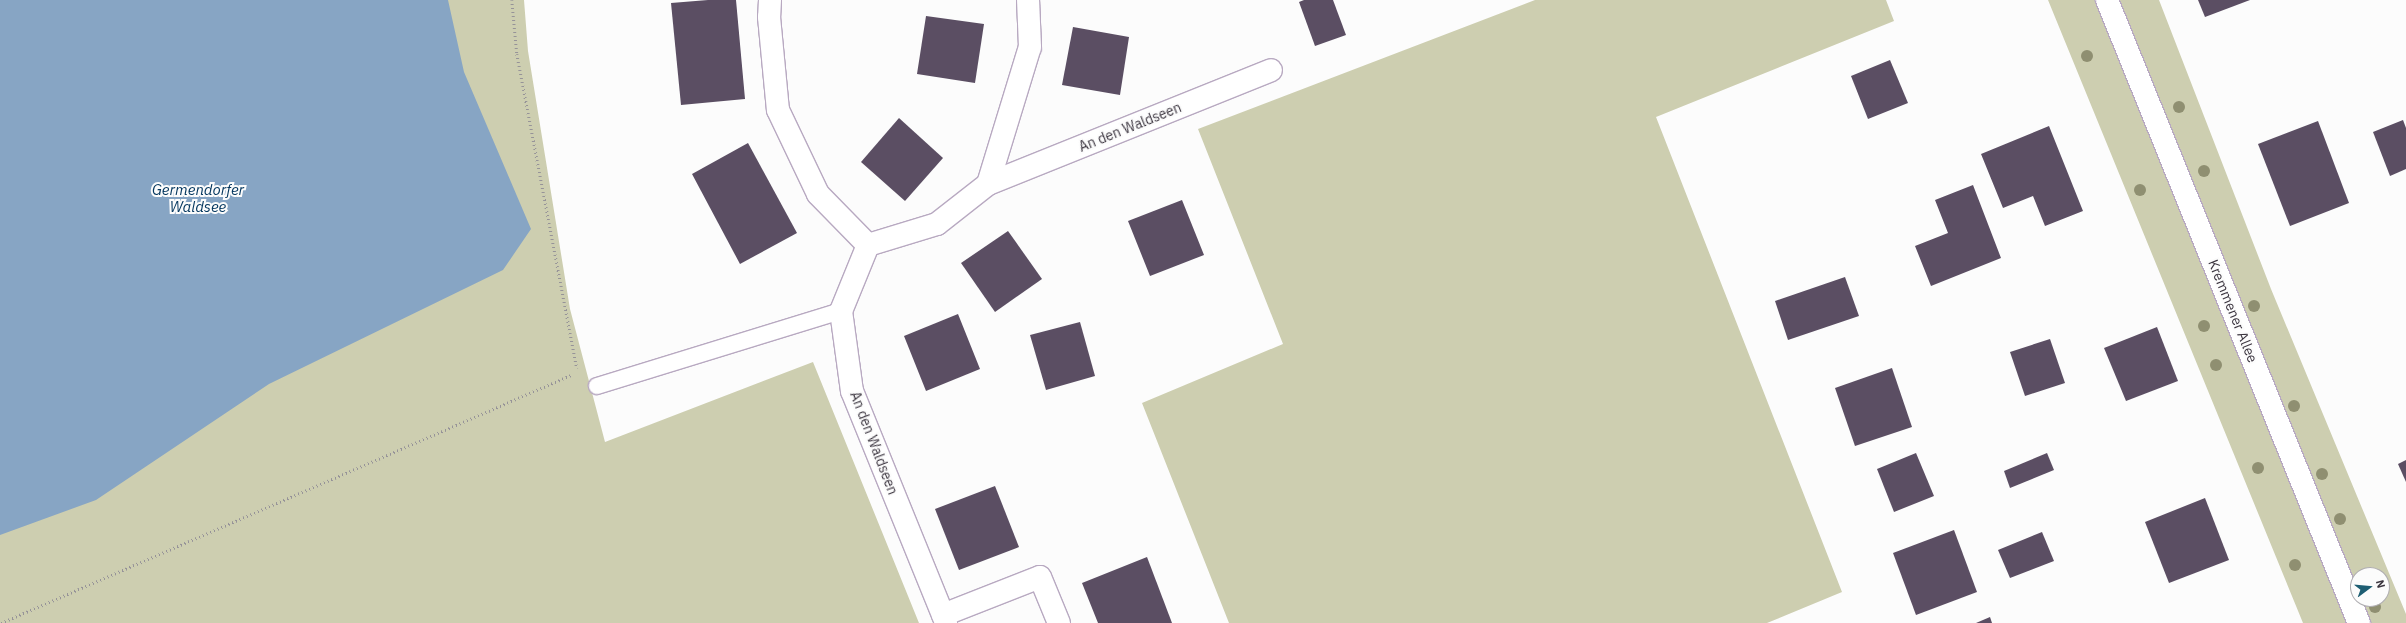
<!DOCTYPE html>
<html>
<head>
<meta charset="utf-8">
<style>
  body { margin:0 }
  #map { position:relative; width:2406px; height:623px; overflow:hidden; background:#fcfcfc; font-family:"IBM Plex Sans",sans-serif }
  div>[style] { position:absolute }
  .green>* { inset:0; background:#cdceb0 }
  .water>* { inset:0; background:#87a5c4 }
  .building>* { inset:0; background:#5b4e63 }
  .path>* { height:2.5px; margin-top:-1.25px; transform-origin:0; background:repeating-linear-gradient(90deg,#969398 0 1px,transparent 0 4px) }
  .roads { filter:drop-shadow(1px 0 #b8a9c1) drop-shadow(-1px 0 #b8a9c1) drop-shadow(0 1px #b8a9c1) drop-shadow(0 -1px #b8a9c1) }
  .lane>* { height:16px; margin:-8px; padding:0 8px; transform-origin:8px; border-radius:8px; background:#fff }
  .street>* { height:22px; margin:-11px; padding:0 11px; transform-origin:11px; border-radius:11px; background:#fff }
  .secondary>* { height:22px; margin:-11px; padding:0 11px; transform-origin:11px; border-radius:11px; background:#fff }
  .trees>* { width:12px; height:12px; margin:-6px; border-radius:50%; background:#8f8f71 }
  span { translate:-50% -50%; white-space:nowrap; text-align:center; line-height:1.15; -webkit-text-stroke:4px #fcfcfc; paint-order:stroke }
  .street-label { font-size:14px; color:#3c3640 }
  .water-label { font-size:15px; color:#03365e; font-style:italic }
  .north { position:absolute; left:2350px; top:567px; width:40px; height:40px; box-sizing:border-box; background:#fcfcfc; border:1px solid #afadb1; border-radius:50%; rotate:74deg; font-size:11px; font-weight:700; line-height:16px; text-align:center; color:#3c3640 }
  .north::after { content:''; display:block; margin:auto; width:14px; height:18px; background:#1e5e73; clip-path:polygon(50% 0,100% 100%,50% 72%,0 100%) }
</style>
</head>
<body>
<div id="map">
  <div class="green">
    <i style="clip-path:polygon(0 0,524px 0,528px 51px,570px 309px,605px 442px,813px 362px,919px 623px,0 623px)"></i>
    <i style="clip-path:polygon(1535px 0,1886px 0,1894px 21px,1656px 117px,1842px 592px,1767px 623px,1229px 623px,1142px 403px,1283px 344px,1198px 129px)"></i>
    <i style="clip-path:polygon(evenodd,2048px 0,2159px 0,2271px 289px,2406px 614px,2406px 623px,2303px 623px,2048px 0,2358px 575px,2382px 575px,2382px 599px,2358px 599px,2358px 575px)"></i>
  </div>
  <div class="water">
    <i style="clip-path:polygon(0 0,448px 0,464px 72px,531px 229px,503px 270px,269px 384px,96px 500px,0 535px)"></i>
  </div>
  <div class="building">
    <i style="clip-path:polygon(708px 0,736px 0,745px 99px,681px 105px,671px 3px)"></i>
    <i style="clip-path:polygon(1304px 0,1333px 0,1346px 35px,1315px 46px,1299px 2px)"></i>
    <i style="clip-path:polygon(2198px 0,2250px 0,2205px 17px)"></i>
    <i style="clip-path:polygon(926px 16px,984px 24px,975px 83px,917px 74px)"></i>
    <i style="clip-path:polygon(1073px 27px,1129px 37px,1120px 95px,1062px 85px)"></i>
    <i style="clip-path:polygon(1890px 60px,1908px 103px,1868px 119px,1851px 76px)"></i>
    <i style="clip-path:polygon(899px 118px,943px 158px,905px 201px,861px 162px)"></i>
    <i style="clip-path:polygon(2403px 120px,2406px 128px,2406px 169px,2390px 176px,2373px 132px)"></i>
    <i style="clip-path:polygon(2318px 121px,2349px 203px,2290px 226px,2258px 144px)"></i>
    <i style="clip-path:polygon(2049px 126px,2083px 211px,2045px 226px,2033px 196px,2003px 208px,1981px 154px)"></i>
    <i style="clip-path:polygon(748px 143px,797px 233px,740px 264px,692px 174px)"></i>
    <i style="clip-path:polygon(1973px 185px,2001px 258px,1931px 286px,1915px 246px,1948px 233px,1935px 200px)"></i>
    <i style="clip-path:polygon(1182px 200px,1204px 255px,1150px 276px,1128px 221px)"></i>
    <i style="clip-path:polygon(1008px 231px,1042px 279px,995px 312px,961px 263px)"></i>
    <i style="clip-path:polygon(1845px 277px,1859px 316px,1788px 340px,1775px 301px)"></i>
    <i style="clip-path:polygon(958px 314px,980px 369px,926px 391px,904px 336px)"></i>
    <i style="clip-path:polygon(1080px 322px,1095px 376px,1046px 390px,1030px 335px)"></i>
    <i style="clip-path:polygon(2157px 327px,2178px 381px,2126px 401px,2104px 348px)"></i>
    <i style="clip-path:polygon(2050px 339px,2065px 383px,2025px 396px,2010px 352px)"></i>
    <i style="clip-path:polygon(1892px 368px,1912px 427px,1855px 446px,1835px 388px)"></i>
    <i style="clip-path:polygon(1916px 453px,1934px 496px,1894px 512px,1877px 469px)"></i>
    <i style="clip-path:polygon(2047px 453px,2054px 470px,2010px 488px,2004px 471px)"></i>
    <i style="clip-path:polygon(2406px 460px,2406px 482px,2398px 464px)"></i>
    <i style="clip-path:polygon(995px 486px,1019px 547px,959px 570px,935px 509px)"></i>
    <i style="clip-path:polygon(2205px 498px,2229px 560px,2169px 583px,2145px 522px)"></i>
    <i style="clip-path:polygon(1954px 530px,1977px 592px,1916px 615px,1893px 553px)"></i>
    <i style="clip-path:polygon(2042px 532px,2054px 561px,2010px 578px,1998px 550px)"></i>
    <i style="clip-path:polygon(1147px 557px,1172px 623px,1098px 623px,1082px 583px)"></i>
    <i style="clip-path:polygon(1990px 617px,1992px 623px,1976px 623px)"></i>
  </div>
  <div class="path">
    <i style="left:512px;top:0;width:54px;rotate:84.7deg"></i>
    <i style="left:517px;top:54px;width:320px;rotate:79.2deg"></i>
    <i style="left:1px;top:623px;width:622px;rotate:-23.51deg"></i>
  </div>
  <div class="roads">
    <div class="lane">
      <i style="left:597px;top:386px;width:255px;rotate:-17.1deg"></i>
    </div>
    <div class="street">
      <i style="left:770px;top:0;width:17px;rotate:93deg"></i>
      <i style="left:769px;top:17px;width:93px;rotate:84.5deg"></i>
      <i style="left:778px;top:110px;width:93px;rotate:64.5deg"></i>
      <i style="left:818px;top:194px;width:71px;rotate:45.6deg"></i>
      <i style="left:868px;top:245px;width:72px;rotate:-16.9deg"></i>
      <i style="left:937px;top:224px;width:65px;rotate:-38.1deg"></i>
      <i style="left:988px;top:184px;width:305px;rotate:-21.9deg"></i>
      <i style="left:988px;top:184px;width:143px;rotate:-73deg"></i>
      <i style="left:1030px;top:47px;width:47px;rotate:-92.4deg"></i>
      <i style="left:868px;top:245px;width:71px;rotate:112.2deg"></i>
      <i style="left:841px;top:311px;width:81px;rotate:82.2deg"></i>
      <i style="left:852px;top:391px;width:250px;rotate:67.9deg"></i>
      <i style="left:943px;top:615px;width:104px;rotate:-21.4deg"></i>
      <i style="left:1040px;top:577px;width:50px;rotate:67.6deg"></i>
    </div>
    <div class="secondary">
      <i style="left:2107px;top:0;width:672px;rotate:67.98deg"></i>
    </div>
  </div>
  <div class="trees">
    <i style="left:2087px;top:56px"></i>
    <i style="left:2179px;top:107px"></i>
    <i style="left:2204px;top:171px"></i>
    <i style="left:2140px;top:190px"></i>
    <i style="left:2254px;top:306px"></i>
    <i style="left:2204px;top:326px"></i>
    <i style="left:2216px;top:365px"></i>
    <i style="left:2294px;top:406px"></i>
    <i style="left:2258px;top:468px"></i>
    <i style="left:2322px;top:474px"></i>
    <i style="left:2340px;top:519px"></i>
    <i style="left:2295px;top:565px"></i>
    <i style="left:2375px;top:607px"></i>
  </div>
  <div class="street-label">
    <span style="left:1130px;top:127px;rotate:-22deg">An den Waldseen</span>
    <span style="left:2233px;top:311px;rotate:68deg">Kremmener Allee</span>
    <span style="left:874px;top:443px;rotate:69deg">An den Waldseen</span>
  </div>
  <div class="water-label">
    <span style="left:198px;top:198px">Germendorfer<br>Waldsee</span>
  </div>
  <div class="north">N</div>
</div>
</body>
</html>
